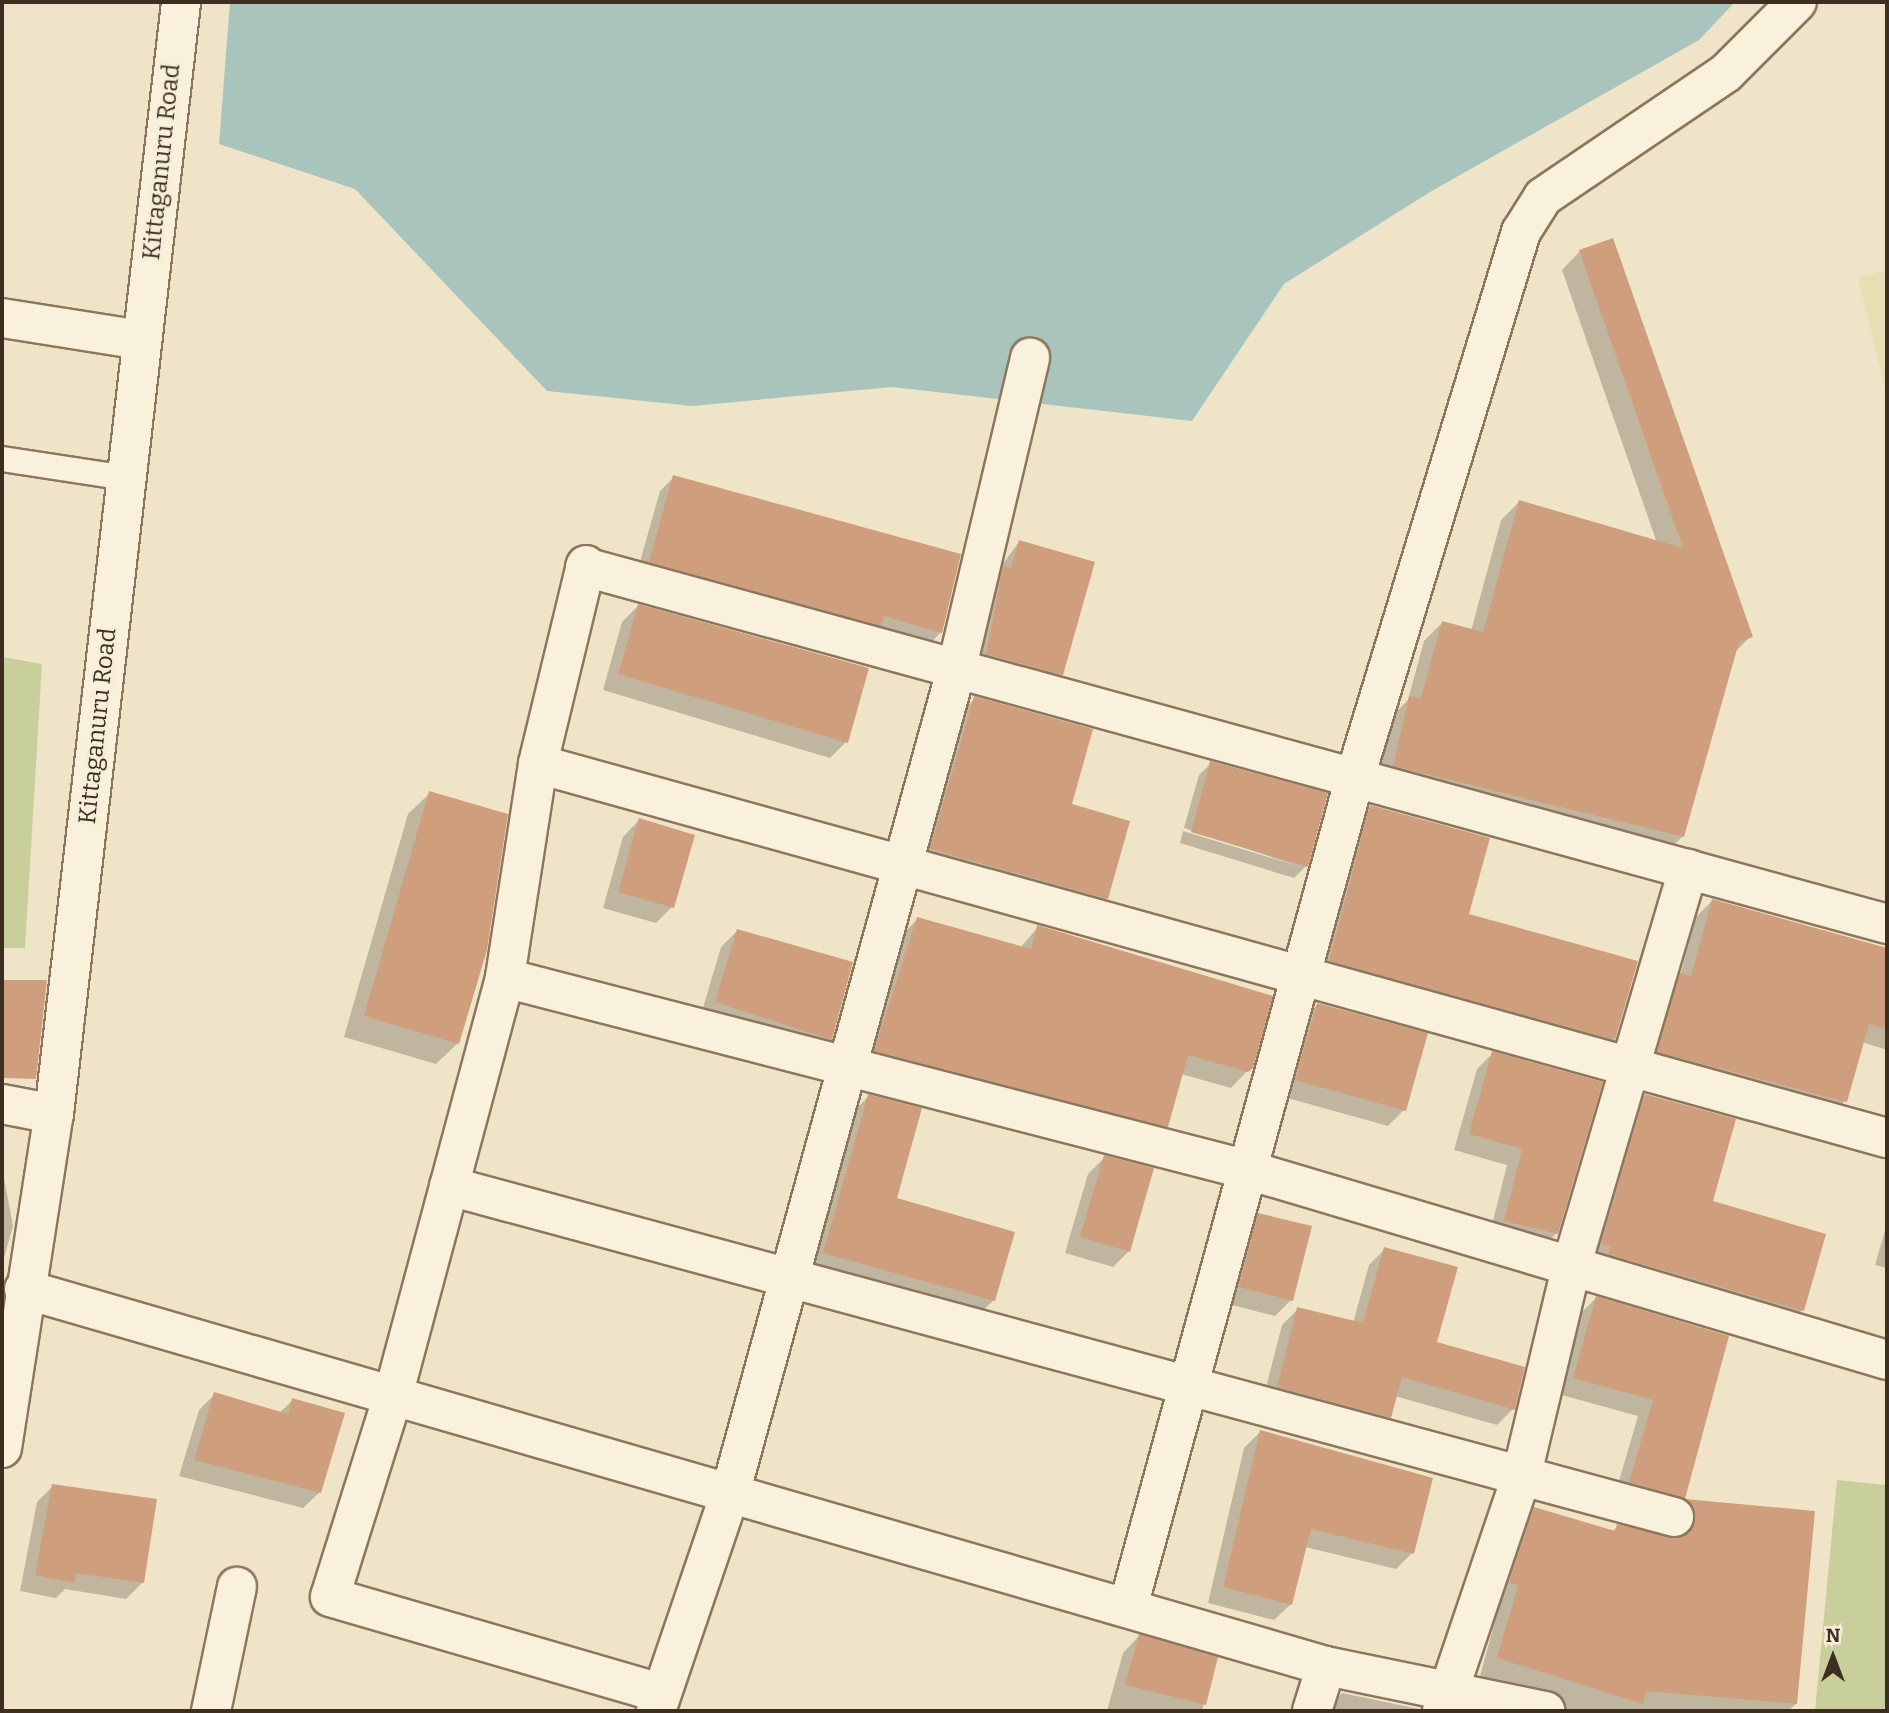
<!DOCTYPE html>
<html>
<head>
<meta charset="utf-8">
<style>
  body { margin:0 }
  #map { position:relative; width:1889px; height:1713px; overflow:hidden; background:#f0e4c8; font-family:Bitter,serif }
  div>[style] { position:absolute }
  .farmland>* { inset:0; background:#e6deb5 }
  .green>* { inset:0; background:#c9cf9b }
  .water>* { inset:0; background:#a9c4bc }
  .shadow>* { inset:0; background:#0003 }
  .building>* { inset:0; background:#cf9f7d }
  .roads { filter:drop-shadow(2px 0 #8d765c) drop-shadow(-2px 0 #8d765c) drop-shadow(0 2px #8d765c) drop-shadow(0 -2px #8d765c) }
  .service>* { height:24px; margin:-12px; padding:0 12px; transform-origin:12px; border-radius:12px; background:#faf1dc }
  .minor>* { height:38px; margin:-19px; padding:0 19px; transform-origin:19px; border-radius:19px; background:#faf1dc }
  .tertiary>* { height:38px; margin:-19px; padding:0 19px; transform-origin:19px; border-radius:19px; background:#faf1dc }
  span { translate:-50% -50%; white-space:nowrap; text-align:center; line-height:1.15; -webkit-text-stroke:6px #f7eed8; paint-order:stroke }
  .street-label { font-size:24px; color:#3d2e20 }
  .frame { position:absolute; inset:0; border:4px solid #3d2e20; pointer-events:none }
  .north { position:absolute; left:1798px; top:1622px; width:70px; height:70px; -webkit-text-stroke:5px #f7eed8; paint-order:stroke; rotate:0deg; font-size:19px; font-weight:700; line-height:28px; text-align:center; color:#3d2e20 }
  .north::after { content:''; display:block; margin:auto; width:24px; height:32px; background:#3d2e20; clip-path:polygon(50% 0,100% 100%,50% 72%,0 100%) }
</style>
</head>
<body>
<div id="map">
  <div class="farmland">
    <i style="clip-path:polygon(1887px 270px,1887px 396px,1858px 278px)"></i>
  </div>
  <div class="green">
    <i style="clip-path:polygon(2px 657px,42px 664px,25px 948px,2px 948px)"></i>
    <i style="clip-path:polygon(1837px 1480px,1887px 1485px,1887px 1711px,1815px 1711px)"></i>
  </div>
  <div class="water">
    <i style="clip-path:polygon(230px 2px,1735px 2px,1699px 40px,1430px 192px,1284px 284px,1192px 421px,892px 387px,692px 406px,547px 391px,355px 189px,219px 144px)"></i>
  </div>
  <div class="shadow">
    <i style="clip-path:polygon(1580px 251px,1751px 636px,1734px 653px,1682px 837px,1664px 855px,1376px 784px,1392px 716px,1408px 700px,1424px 641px,1442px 623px,1471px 631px,1501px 520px,1519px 502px,1657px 543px,1562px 270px)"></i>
    <i style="clip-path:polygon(674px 477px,941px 632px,927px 647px,636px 576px,660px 491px)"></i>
    <i style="clip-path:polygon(1019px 542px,1062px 675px,1046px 691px,971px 670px,988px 584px)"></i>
    <i style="clip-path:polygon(638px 606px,846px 742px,830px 758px,603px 690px,622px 622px)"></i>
    <i style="clip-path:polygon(975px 698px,1070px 805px,1106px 898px,1090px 914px,915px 865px,959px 715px)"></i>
    <i style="clip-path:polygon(1211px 763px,1306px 866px,1294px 878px,1180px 843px,1183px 831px,1301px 867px,1184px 828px,1199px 775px)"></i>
    <i style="clip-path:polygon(430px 793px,458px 1043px,436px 1064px,344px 1037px,408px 814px)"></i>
    <i style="clip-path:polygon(1371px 807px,1466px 915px,1613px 1039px,1597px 1055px,1314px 977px,1354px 823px)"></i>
    <i style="clip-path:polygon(639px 820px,672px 907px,656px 923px,603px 908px,623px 837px)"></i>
    <i style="clip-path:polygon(1712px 901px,1887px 949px,1887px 1050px,1862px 1042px,1845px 1101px,1829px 1117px,1642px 1068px,1665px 991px,1680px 976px,1696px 917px)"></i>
    <i style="clip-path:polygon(918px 919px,1020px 948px,1038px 927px,1251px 1067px,1231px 1088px,1181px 1074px,1166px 1126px,1150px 1142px,859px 1067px,901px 935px)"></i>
    <i style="clip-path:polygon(737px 931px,830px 1039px,814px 1055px,700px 1018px,721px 947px)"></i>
    <i style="clip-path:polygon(1317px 1005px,1404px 1110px,1388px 1126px,1280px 1096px,1301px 1021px)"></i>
    <i style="clip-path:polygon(1493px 1053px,1557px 1233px,1540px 1249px,1489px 1237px,1507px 1165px,1454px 1150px,1477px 1069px)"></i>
    <i style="clip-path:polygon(869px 1096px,895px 1199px,994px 1300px,977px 1316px,808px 1269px,852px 1113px)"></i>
    <i style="clip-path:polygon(1645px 1096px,1710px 1203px,1802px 1310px,1786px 1326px,1586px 1260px,1629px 1112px)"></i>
    <i style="clip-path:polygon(1105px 1157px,1129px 1251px,1113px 1267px,1065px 1253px,1088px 1174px)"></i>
    <i style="clip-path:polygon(2px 1168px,13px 1226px,2px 1265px)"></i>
    <i style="clip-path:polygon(1259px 1215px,1291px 1300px,1275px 1316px,1224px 1303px,1243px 1231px)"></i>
    <i style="clip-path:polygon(1887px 1224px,1887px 1268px,1875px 1265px)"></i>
    <i style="clip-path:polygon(1385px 1249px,1435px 1343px,1513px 1409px,1497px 1425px,1395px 1396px,1389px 1417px,1373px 1433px,1262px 1403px,1282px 1325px,1298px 1309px,1353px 1323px,1369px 1265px)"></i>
    <i style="clip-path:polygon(1596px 1298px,1727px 1337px,1683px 1498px,1667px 1514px,1614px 1498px,1638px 1416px,1558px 1394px,1580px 1314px)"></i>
    <i style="clip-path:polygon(215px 1394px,279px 1413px,293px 1400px,320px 1492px,303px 1508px,179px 1476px,199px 1410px)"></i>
    <i style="clip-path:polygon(1260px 1432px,1412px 1553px,1396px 1569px,1305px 1547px,1291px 1604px,1274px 1620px,1208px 1603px,1244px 1448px)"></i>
    <i style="clip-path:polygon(53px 1486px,142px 1583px,126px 1599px,65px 1589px,56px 1598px,20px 1591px,37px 1502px)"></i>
    <i style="clip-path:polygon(1686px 1501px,1813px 1513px,1796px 1704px,1788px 1711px,1542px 1711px,1531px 1691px,1480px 1676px,1500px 1603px,1492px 1601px,1516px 1528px,1534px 1509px,1612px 1532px,1618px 1526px,1677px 1539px,1668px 1519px)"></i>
    <i style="clip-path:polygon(1139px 1636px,1216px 1659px,1202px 1711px,1107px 1711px,1123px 1653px)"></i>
    <i style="clip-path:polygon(1342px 1693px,1419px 1709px,1325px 1711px)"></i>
  </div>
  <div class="building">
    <i style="clip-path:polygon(1613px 238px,1753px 637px,1739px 642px,1684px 837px,1393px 766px,1409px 696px,1421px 698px,1442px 621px,1483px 632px,1519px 500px,1683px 548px,1579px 250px)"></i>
    <i style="clip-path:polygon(673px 475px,961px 554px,942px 633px,884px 616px,881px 626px,649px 562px)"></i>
    <i style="clip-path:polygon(1019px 540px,1095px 562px,1063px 675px,986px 654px,1003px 566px,1011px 568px)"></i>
    <i style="clip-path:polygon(638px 604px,869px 668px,848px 743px,618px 674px)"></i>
    <i style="clip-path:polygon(974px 696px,1093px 729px,1072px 804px,1130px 821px,1108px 899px,930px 849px)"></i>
    <i style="clip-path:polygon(1210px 761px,1328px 793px,1308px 867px,1191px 832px)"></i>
    <i style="clip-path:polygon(429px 791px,508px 814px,487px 950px,459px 1044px,364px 1016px)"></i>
    <i style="clip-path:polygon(1370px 805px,1490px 838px,1469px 914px,1638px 961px,1615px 1040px,1329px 961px)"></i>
    <i style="clip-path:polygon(639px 818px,695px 835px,674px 908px,618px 892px)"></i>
    <i style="clip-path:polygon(1712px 899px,1887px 948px,1887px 1029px,1869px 1024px,1847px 1102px,1657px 1052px,1680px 973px,1691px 976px)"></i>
    <i style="clip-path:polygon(917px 917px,1031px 949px,1037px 925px,1273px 996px,1253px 1068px,1248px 1072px,1188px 1055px,1168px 1127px,874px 1051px)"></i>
    <i style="clip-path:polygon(737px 929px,853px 962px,832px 1040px,715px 1002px)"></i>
    <i style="clip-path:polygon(2px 980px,47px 980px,36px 1079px,2px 1078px)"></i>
    <i style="clip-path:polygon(1317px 1003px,1428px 1033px,1406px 1111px,1295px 1080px)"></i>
    <i style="clip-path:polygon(1492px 1051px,1603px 1082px,1558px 1234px,1504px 1221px,1522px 1149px,1469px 1134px)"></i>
    <i style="clip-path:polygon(868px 1094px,922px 1108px,897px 1198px,1015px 1232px,995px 1301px,823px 1253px)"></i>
    <i style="clip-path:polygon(1645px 1094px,1736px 1119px,1713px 1201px,1826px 1234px,1804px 1311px,1608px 1254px,1610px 1246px,1601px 1244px)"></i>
    <i style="clip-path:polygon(1104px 1155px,1154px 1168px,1130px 1252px,1080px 1237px)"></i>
    <i style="clip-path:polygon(1258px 1213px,1312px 1226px,1293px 1301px,1239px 1287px)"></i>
    <i style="clip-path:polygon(1384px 1247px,1458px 1267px,1437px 1342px,1525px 1367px,1515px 1410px,1402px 1377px,1391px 1418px,1277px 1387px,1297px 1307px,1363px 1323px)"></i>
    <i style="clip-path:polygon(1596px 1296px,1729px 1336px,1685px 1499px,1629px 1482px,1653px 1400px,1573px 1378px)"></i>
    <i style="clip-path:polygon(214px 1392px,288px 1414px,292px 1398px,345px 1413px,321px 1493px,194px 1460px)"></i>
    <i style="clip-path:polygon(1260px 1430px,1433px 1478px,1414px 1554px,1311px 1529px,1292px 1605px,1223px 1587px)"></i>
    <i style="clip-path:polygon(52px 1484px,157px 1499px,144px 1583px,76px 1573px,74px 1583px,35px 1575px)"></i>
    <i style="clip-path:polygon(1685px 1499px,1815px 1511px,1797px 1704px,1646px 1691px,1643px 1704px,1497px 1658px,1518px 1585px,1509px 1583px,1534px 1507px,1615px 1531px,1617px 1524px,1679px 1538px,1695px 1522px)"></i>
    <i style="clip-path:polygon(1139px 1634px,1218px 1657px,1206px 1705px,1125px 1685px)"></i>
  </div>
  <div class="roads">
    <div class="service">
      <i style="left:2px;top:459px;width:125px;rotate:8.7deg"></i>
    </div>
    <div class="minor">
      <i style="left:2px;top:318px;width:141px;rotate:9deg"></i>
      <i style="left:586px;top:565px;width:205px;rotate:103.6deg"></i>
      <i style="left:538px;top:764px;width:217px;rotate:98.8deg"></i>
      <i style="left:505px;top:978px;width:436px;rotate:105deg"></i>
      <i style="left:392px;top:1399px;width:207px;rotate:107.4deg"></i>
      <i style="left:330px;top:1597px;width:341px;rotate:16.2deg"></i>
      <i style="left:585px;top:567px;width:1350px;rotate:15.33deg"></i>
      <i style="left:538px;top:764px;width:1400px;rotate:15.5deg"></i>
      <i style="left:505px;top:978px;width:767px;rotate:14.49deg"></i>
      <i style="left:1248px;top:1170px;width:667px;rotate:16.56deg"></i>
      <i style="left:2px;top:1104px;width:53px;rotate:10.9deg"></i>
      <i style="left:449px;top:1186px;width:1269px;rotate:15.12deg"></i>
      <i style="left:24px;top:1289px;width:1355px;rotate:16.15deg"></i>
      <i style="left:1326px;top:1666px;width:224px;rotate:11.6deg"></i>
      <i style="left:1128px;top:1607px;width:860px;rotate:-74.7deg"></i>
      <i style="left:1355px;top:777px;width:570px;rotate:-73.06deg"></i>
      <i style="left:1521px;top:232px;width:41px;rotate:-57.8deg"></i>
      <i style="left:1543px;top:197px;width:221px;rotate:-34.1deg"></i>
      <i style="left:1726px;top:73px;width:100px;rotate:-45deg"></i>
      <i style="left:211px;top:1711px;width:127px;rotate:-78.2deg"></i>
      <i style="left:656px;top:1711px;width:229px;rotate:-71.2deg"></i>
      <i style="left:730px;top:1494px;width:858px;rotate:-74.65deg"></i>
      <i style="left:957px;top:667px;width:318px;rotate:-76.7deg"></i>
      <i style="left:1312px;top:1711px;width:47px;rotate:-72.7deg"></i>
      <i style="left:1442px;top:1711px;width:250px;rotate:-71.3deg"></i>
      <i style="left:1522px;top:1474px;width:216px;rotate:-76.6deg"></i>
      <i style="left:1572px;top:1264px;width:412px;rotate:-73.6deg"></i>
    </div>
    <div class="tertiary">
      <i style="left:2px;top:1448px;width:338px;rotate:-81.2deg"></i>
      <i style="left:54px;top:1114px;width:1119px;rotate:-83.48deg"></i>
    </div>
  </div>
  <div class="street-label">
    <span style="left:162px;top:162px;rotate:-84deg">Kittaganuru Road</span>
    <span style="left:98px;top:726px;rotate:-84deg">Kittaganuru Road</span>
  </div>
  <div class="frame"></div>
  <div class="north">N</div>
</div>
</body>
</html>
